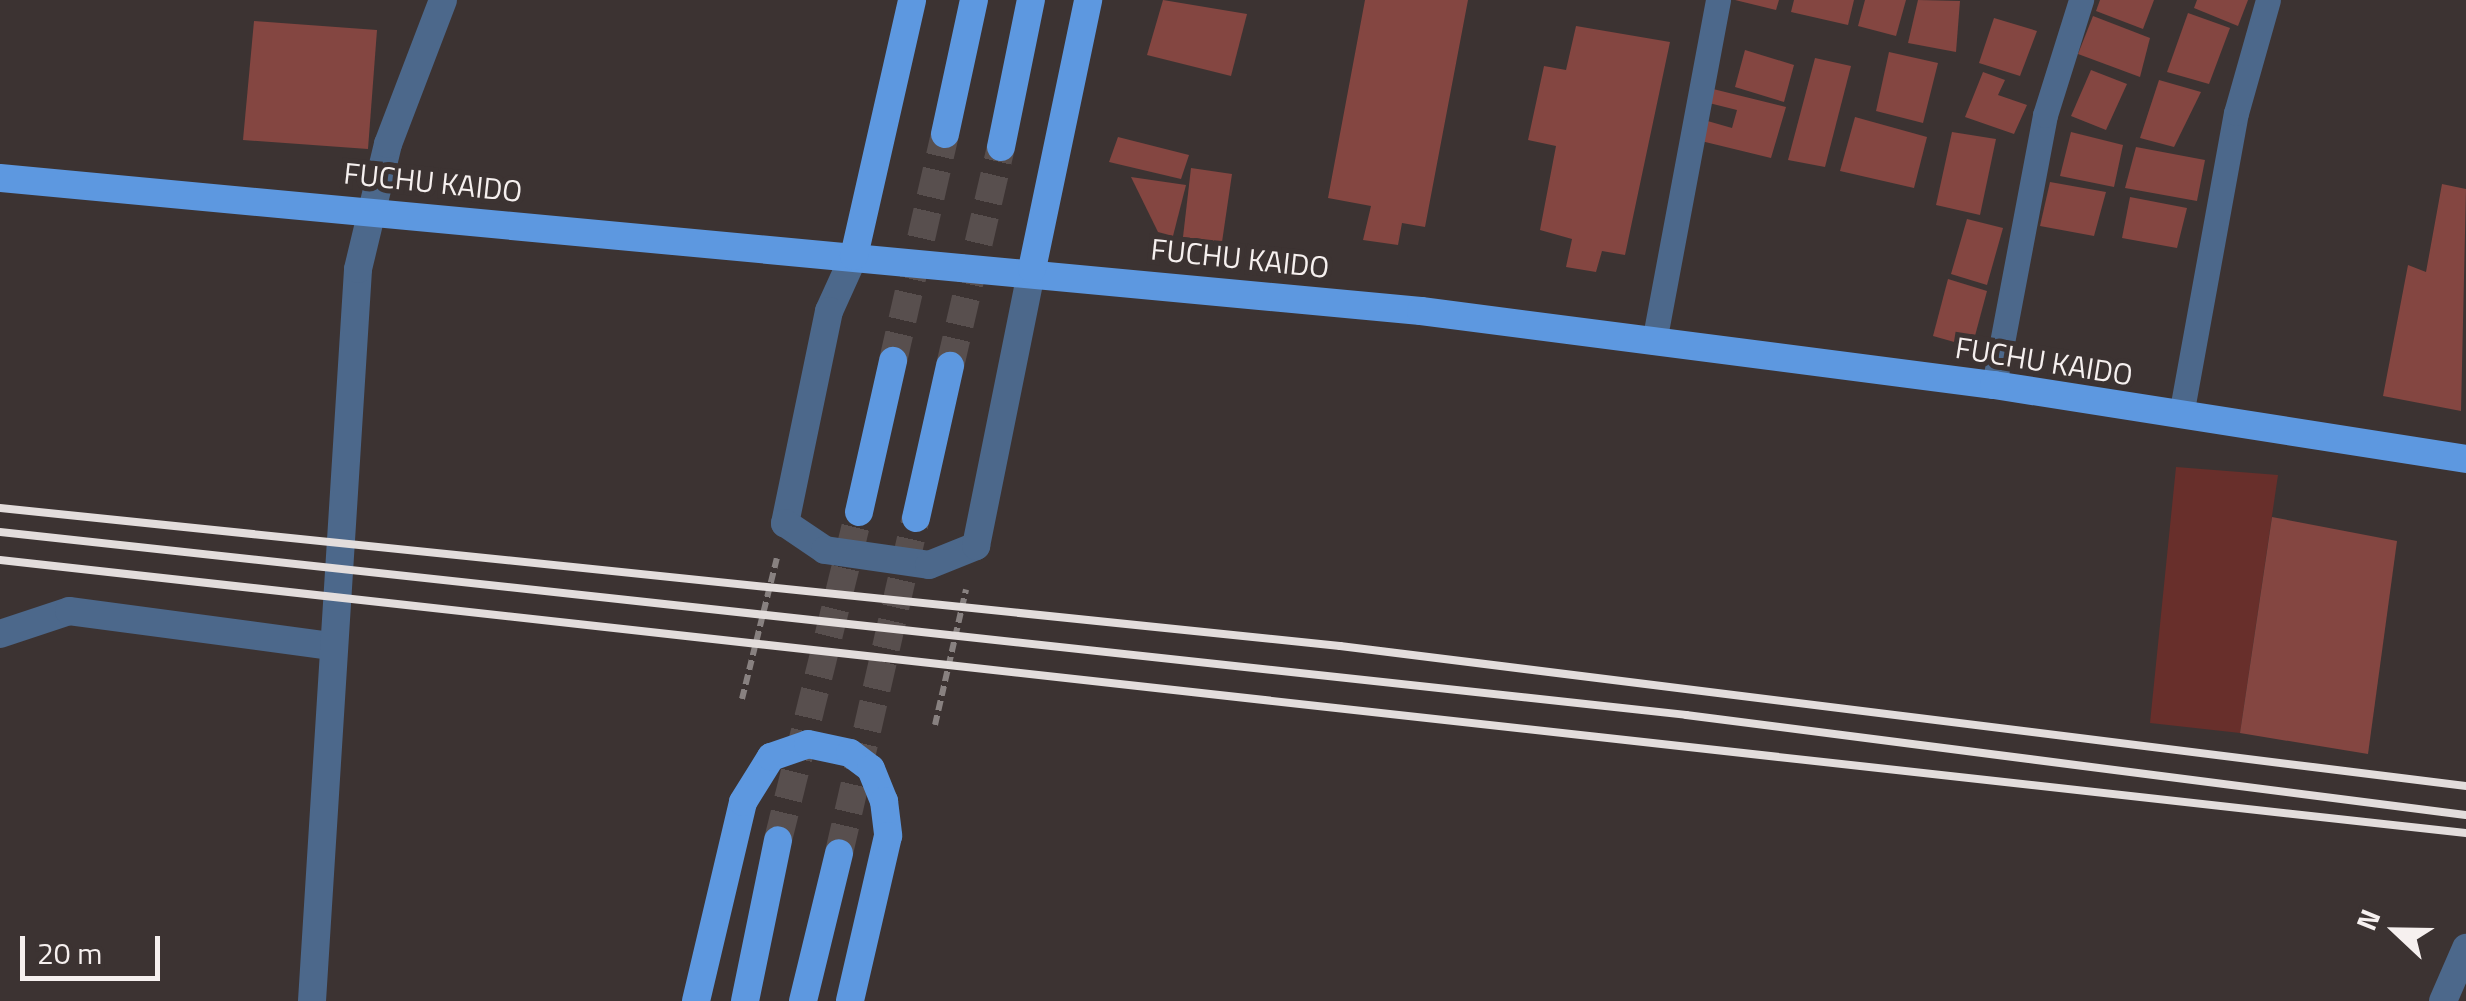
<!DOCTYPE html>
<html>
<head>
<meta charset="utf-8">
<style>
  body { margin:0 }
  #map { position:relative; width:2466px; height:1001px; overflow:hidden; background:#3c3332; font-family:"Titillium Web",sans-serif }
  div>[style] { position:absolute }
  .green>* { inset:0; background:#682f2b }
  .building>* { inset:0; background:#844641 }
  .primary-tunnel>* { height:28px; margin-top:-14px; transform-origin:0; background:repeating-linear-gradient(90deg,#584f4e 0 28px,transparent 0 42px) }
  .path>* { height:6px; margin-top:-3px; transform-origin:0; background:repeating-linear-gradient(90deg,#888180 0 10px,transparent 0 15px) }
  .service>* { height:25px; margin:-12.5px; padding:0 12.5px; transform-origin:12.5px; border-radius:12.5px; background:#4c688b }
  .minor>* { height:28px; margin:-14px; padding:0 14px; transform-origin:14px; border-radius:14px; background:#4c688b }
  .tertiary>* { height:28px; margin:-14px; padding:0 14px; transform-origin:14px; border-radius:14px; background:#4c688b }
  .primary>* { height:28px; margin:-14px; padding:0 14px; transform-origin:14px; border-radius:14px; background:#5d98e0 }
  .rail>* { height:8px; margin:-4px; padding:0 4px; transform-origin:4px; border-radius:4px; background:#e3dddc }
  span { translate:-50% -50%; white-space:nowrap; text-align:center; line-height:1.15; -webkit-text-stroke:10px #3c3332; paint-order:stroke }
  .street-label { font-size:30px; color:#f6f0ef }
  .north { position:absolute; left:2346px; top:881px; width:100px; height:100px; -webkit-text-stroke:8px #3c3332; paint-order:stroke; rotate:292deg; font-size:28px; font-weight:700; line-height:40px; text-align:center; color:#f6f0ef }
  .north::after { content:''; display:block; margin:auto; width:35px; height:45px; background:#f6f0ef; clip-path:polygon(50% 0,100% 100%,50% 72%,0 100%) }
  .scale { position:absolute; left:20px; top:936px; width:140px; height:45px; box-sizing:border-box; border:5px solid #f6f0ef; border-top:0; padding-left:12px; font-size:30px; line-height:35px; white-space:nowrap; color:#f6f0ef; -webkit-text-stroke:8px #3c3332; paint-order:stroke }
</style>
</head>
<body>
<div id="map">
  <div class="green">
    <i style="clip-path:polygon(2176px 467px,2278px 475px,2240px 733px,2150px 723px)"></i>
  </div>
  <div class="building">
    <i style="clip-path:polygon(1163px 0,1247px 14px,1231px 76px,1147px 55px)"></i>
    <i style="clip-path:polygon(1365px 0,1468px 0,1425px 227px,1402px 223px,1398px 245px,1363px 240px,1371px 206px,1328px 198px)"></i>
    <i style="clip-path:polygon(1735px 0,1779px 0,1776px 10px)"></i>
    <i style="clip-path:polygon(1794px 0,1854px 0,1848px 25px,1791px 12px)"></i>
    <i style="clip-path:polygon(1865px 0,1906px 0,1896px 36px,1858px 26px)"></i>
    <i style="clip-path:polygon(1918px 0,1960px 1px,1956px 52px,1908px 43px)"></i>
    <i style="clip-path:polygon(2100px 0,2154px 0,2143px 29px,2096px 11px)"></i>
    <i style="clip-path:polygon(2197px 0,2248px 0,2238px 26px,2194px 8px)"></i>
    <i style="clip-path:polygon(2188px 13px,2230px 28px,2209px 84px,2167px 72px)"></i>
    <i style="clip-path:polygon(2093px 16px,2150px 38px,2140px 77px,2078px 54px)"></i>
    <i style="clip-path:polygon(1994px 18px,2037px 31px,2020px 76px,1979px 63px)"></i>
    <i style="clip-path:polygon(254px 21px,377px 30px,368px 149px,243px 140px)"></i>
    <i style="clip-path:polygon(1576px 26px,1670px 42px,1625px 255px,1602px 251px,1596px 272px,1566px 267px,1572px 239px,1540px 230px,1556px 146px,1528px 140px,1544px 66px,1566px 70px)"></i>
    <i style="clip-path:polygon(1745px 50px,1794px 65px,1784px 102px,1735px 87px)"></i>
    <i style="clip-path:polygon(1889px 52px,1938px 63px,1923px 123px,1876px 111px)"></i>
    <i style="clip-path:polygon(1815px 58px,1851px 66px,1825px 167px,1788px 160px)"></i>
    <i style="clip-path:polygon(2091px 70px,2127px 84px,2106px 130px,2071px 116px)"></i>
    <i style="clip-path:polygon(1983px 72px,2005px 80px,1998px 95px,2027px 105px,2014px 134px,1965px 117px)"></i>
    <i style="clip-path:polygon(2159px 80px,2201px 92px,2174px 147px,2140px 138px)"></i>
    <i style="clip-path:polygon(1713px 89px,1786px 107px,1771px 158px,1697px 140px,1704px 120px,1732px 128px,1737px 110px,1709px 103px)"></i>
    <i style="clip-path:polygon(1855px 117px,1927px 137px,1914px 188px,1840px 171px)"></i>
    <i style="clip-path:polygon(1952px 132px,1996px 139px,1980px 215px,1936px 205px)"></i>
    <i style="clip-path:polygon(2071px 132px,2123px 145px,2114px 187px,2060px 176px)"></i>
    <i style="clip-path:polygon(1118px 137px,1189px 155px,1181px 179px,1109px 162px)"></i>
    <i style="clip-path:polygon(2136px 147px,2205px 160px,2197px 201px,2125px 188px)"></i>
    <i style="clip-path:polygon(1191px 168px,1232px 174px,1222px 242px,1183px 237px)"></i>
    <i style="clip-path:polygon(1131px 177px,1186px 185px,1173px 236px,1158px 232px)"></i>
    <i style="clip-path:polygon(2050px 182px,2106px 192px,2094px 236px,2040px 226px)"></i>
    <i style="clip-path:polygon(2442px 184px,2466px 189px,2461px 411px,2383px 396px,2408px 265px,2426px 272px)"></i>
    <i style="clip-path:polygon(2130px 197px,2187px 208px,2177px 248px,2122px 238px)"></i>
    <i style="clip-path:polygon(1967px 219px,2003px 228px,1987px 285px,1951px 274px)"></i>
    <i style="clip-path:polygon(1948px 279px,1987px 291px,1972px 347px,1933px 336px)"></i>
    <i style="clip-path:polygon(2272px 517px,2397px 541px,2368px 754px,2240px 733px)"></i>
  </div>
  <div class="primary-tunnel">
    <i style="left:893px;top:361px;width:233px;rotate:-77.1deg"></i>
    <i style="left:950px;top:366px;width:225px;rotate:-76.9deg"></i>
    <i style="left:778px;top:840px;width:338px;rotate:-76.1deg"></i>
    <i style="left:839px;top:853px;width:344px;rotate:-77.1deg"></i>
  </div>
  <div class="path">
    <i style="left:742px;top:699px;width:145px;rotate:-76.1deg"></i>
    <i style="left:935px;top:725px;width:139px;rotate:-77.1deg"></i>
  </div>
  <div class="service">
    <i style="left:1654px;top:342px;width:348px;rotate:-79.4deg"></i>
    <i style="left:1994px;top:385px;width:275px;rotate:-79.3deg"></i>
    <i style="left:2045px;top:115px;width:121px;rotate:-72.6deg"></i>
    <i style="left:2181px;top:415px;width:307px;rotate:-79.7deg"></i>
    <i style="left:2236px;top:113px;width:117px;rotate:-74.2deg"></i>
  </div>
  <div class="minor">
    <i style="left:854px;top:256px;width:60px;rotate:114.4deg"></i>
    <i style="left:829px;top:311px;width:217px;rotate:101.7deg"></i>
    <i style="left:785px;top:523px;width:48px;rotate:34deg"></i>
    <i style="left:825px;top:550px;width:105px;rotate:8.2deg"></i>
    <i style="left:929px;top:565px;width:51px;rotate:-22deg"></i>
    <i style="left:976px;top:546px;width:283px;rotate:-78.6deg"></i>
    <i style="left:0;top:634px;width:73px;rotate:-18.4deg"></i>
    <i style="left:69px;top:611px;width:265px;rotate:7.6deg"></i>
    <i style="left:312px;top:1001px;width:733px;rotate:-86.4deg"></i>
    <i style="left:358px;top:269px;width:129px;rotate:-76.5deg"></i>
    <i style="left:388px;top:144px;width:154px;rotate:-69.1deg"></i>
  </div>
  <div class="tertiary">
    <i style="left:2443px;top:1001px;width:58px;rotate:-66.5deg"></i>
  </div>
  <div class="primary">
    <i style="left:945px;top:134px;width:137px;rotate:-77.8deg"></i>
    <i style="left:1001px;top:147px;width:150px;rotate:-78.5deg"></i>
    <i style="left:0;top:178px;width:1427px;rotate:5.35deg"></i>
    <i style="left:1421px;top:311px;width:578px;rotate:7.36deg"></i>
    <i style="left:1994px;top:385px;width:478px;rotate:8.9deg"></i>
    <i style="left:854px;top:256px;width:262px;rotate:-77.2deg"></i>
    <i style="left:1032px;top:269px;width:275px;rotate:-78.2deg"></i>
    <i style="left:859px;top:512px;width:155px;rotate:-77.3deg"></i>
    <i style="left:916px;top:518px;width:156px;rotate:-77.4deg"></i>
    <i style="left:696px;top:1001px;width:204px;rotate:-76.7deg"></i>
    <i style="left:743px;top:802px;width:53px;rotate:-58.1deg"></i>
    <i style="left:771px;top:757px;width:39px;rotate:-19deg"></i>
    <i style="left:808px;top:744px;width:43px;rotate:12.1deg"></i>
    <i style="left:850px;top:753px;width:26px;rotate:37deg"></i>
    <i style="left:871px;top:769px;width:35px;rotate:68deg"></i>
    <i style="left:884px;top:801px;width:35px;rotate:83deg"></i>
    <i style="left:888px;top:836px;width:169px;rotate:103deg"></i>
    <i style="left:745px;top:1001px;width:164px;rotate:-78.4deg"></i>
    <i style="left:803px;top:1001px;width:152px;rotate:-76.3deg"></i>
  </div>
  <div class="rail">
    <i style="left:0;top:508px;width:1347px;rotate:5.88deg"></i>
    <i style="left:1340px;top:646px;width:1135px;rotate:7.09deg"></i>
    <i style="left:0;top:532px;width:1696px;rotate:6.19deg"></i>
    <i style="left:1686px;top:715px;width:786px;rotate:7.31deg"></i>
    <i style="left:0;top:560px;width:2481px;rotate:6.32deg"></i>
  </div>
  <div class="street-label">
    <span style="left:433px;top:182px;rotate:6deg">FUCHU KAIDO</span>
    <span style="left:1240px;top:258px;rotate:6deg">FUCHU KAIDO</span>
    <span style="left:2044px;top:361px;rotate:9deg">FUCHU KAIDO</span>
  </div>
  <div class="north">N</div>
  <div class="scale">20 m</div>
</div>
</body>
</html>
